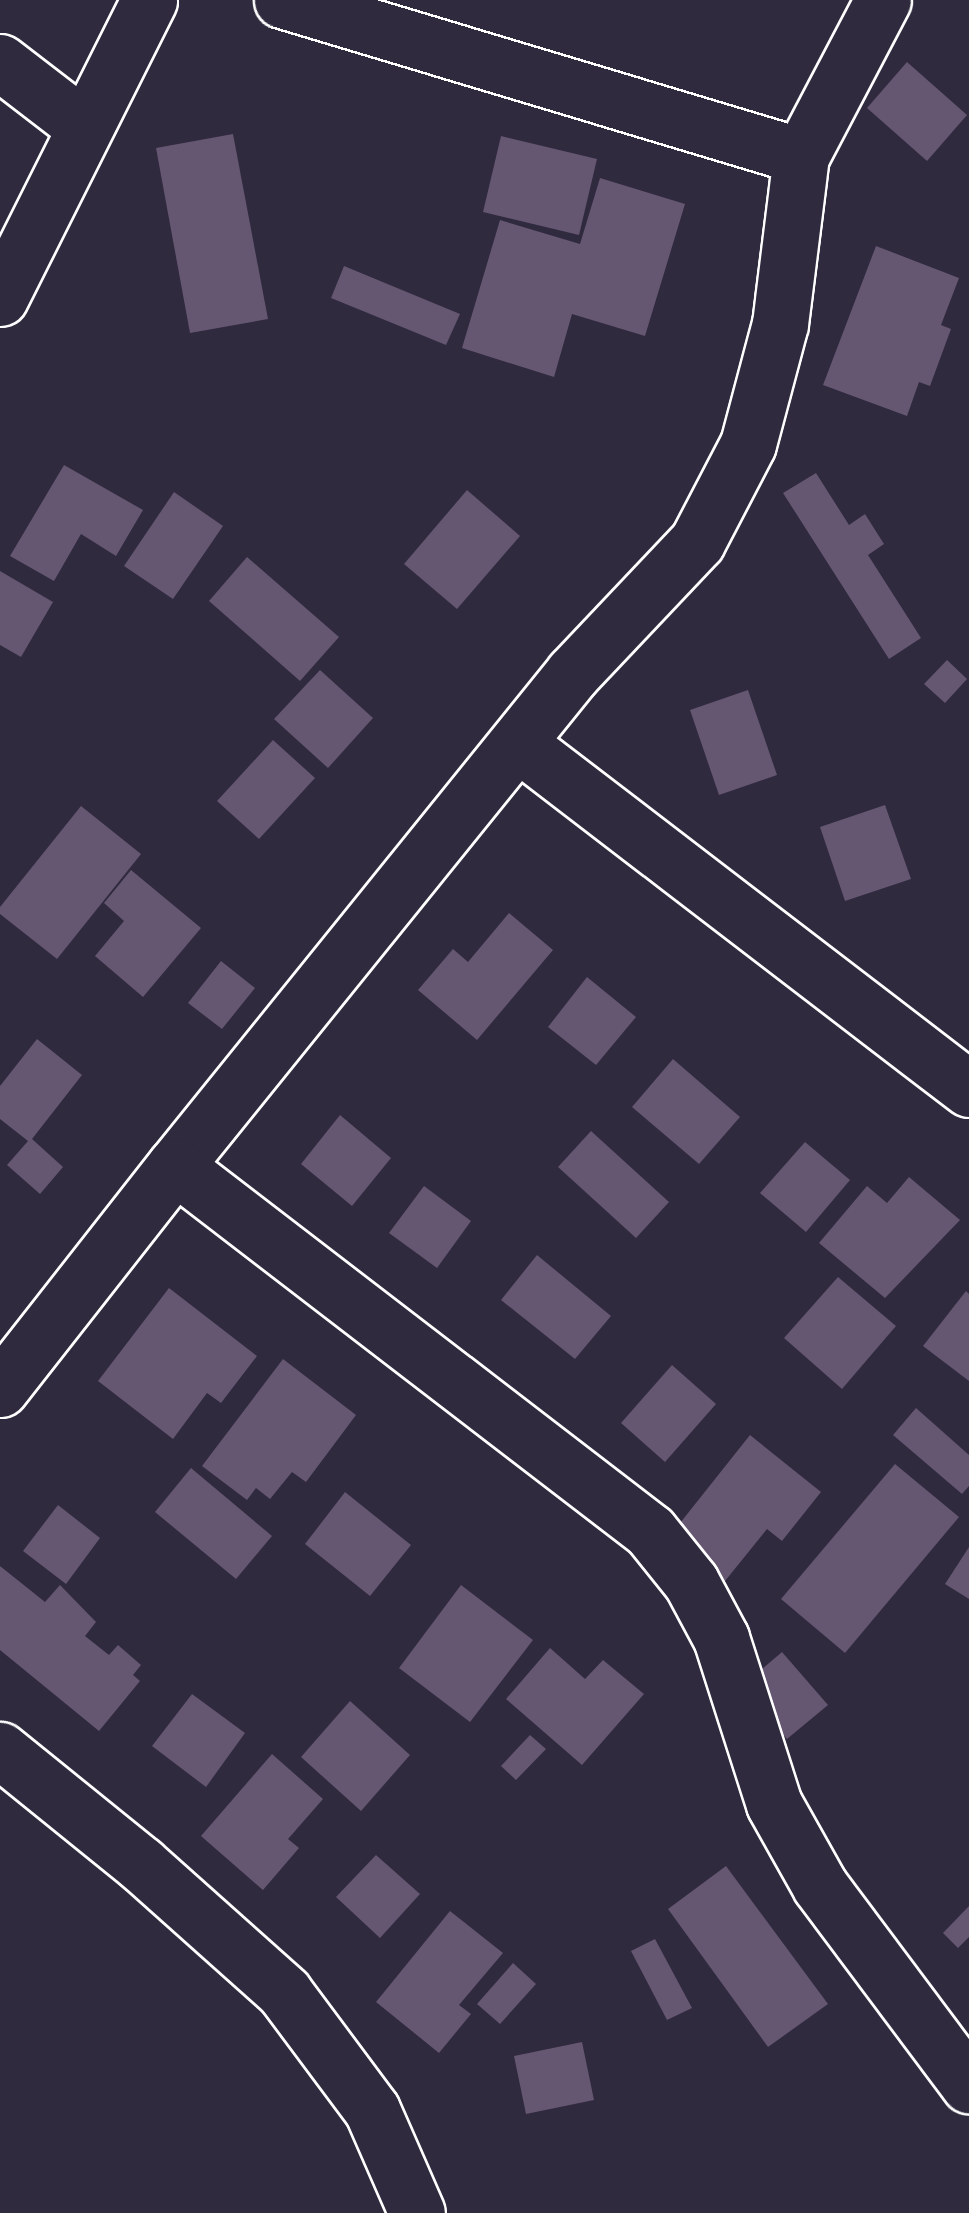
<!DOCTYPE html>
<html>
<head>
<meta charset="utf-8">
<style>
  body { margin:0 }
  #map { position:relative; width:969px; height:2213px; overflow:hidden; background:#2f2a3d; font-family:Dekko,sans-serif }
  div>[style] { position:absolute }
  .building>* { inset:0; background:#655672 }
  .roads { filter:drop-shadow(2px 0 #fff) drop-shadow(-2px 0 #fff) drop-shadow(0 2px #fff) drop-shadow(0 -2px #fff) }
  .minor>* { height:55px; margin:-27.5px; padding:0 27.5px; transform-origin:27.5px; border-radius:27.5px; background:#2f2a3d }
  span { translate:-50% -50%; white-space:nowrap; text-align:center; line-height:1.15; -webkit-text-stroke:10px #2f2a3d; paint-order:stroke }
</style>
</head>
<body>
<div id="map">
  <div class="building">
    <i style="clip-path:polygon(907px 62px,967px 115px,927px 161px,867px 108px)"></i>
    <i style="clip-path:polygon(233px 134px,268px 319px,190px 333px,156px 148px)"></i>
    <i style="clip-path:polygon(501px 136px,597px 159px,579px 235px,483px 212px)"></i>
    <i style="clip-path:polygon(600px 178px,685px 204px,645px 336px,572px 314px,554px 377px,462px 348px,500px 220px,580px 244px)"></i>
    <i style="clip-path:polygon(876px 246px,959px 278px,941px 325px,951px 329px,930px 386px,919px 382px,907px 416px,823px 385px)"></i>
    <i style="clip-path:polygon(344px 266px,460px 314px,446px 345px,331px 298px)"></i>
    <i style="clip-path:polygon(64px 465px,143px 510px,116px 556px,81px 534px,54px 581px,10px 556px)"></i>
    <i style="clip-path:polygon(816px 473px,849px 525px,865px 514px,884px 544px,868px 555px,921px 638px,889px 659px,783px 493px)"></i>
    <i style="clip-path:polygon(467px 490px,520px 536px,457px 609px,404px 564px)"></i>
    <i style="clip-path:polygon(174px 492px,223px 526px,173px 599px,124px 566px)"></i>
    <i style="clip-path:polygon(247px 557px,339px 637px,300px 681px,209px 601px)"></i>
    <i style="clip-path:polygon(0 571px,53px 602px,21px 657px,0 645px)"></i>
    <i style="clip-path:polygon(947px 660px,967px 679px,945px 703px,924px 684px)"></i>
    <i style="clip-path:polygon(320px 670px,373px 718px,328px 768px,274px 719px)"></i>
    <i style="clip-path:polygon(748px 690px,777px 775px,719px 795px,690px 710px)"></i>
    <i style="clip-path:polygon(273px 740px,315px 778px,259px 839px,217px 801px)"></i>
    <i style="clip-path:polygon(885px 805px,911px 879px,845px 901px,820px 827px)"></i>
    <i style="clip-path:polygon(81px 806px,141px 854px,57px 959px,0 914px,0 907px)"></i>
    <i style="clip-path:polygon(131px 870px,201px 928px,143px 997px,95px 956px,124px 921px,104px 903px)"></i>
    <i style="clip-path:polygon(509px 913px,553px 950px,477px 1040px,418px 990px,453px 949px,468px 962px)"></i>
    <i style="clip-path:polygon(221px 961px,255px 988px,222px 1029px,188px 1003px)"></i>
    <i style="clip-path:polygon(587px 977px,636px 1017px,596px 1065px,548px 1027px)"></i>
    <i style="clip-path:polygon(37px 1039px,82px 1075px,32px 1139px,63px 1167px,40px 1194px,7px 1165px,28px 1141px,0 1119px,0 1086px)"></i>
    <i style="clip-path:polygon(673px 1059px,740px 1117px,699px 1164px,632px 1107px)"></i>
    <i style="clip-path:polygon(340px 1115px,391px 1158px,352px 1206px,301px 1164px)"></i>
    <i style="clip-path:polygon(591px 1131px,669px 1202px,636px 1238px,558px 1167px)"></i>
    <i style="clip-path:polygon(805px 1142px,850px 1180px,806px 1232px,760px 1193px)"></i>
    <i style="clip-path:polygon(909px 1177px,960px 1220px,885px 1298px,819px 1243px,867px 1186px,887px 1203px)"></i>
    <i style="clip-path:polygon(424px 1186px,471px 1221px,437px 1268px,389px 1233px)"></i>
    <i style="clip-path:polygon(537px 1255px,611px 1316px,575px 1359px,501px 1300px)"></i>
    <i style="clip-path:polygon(838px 1277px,896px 1326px,842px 1389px,784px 1338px)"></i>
    <i style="clip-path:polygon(169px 1288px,257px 1356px,221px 1403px,207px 1393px,173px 1439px,98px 1381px)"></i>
    <i style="clip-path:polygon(966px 1291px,969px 1294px,969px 1381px,923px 1346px)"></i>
    <i style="clip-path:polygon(283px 1359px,356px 1415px,306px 1482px,292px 1472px,270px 1499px,256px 1488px,247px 1500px,202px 1466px)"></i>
    <i style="clip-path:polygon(672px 1365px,716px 1404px,665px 1462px,621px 1423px)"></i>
    <i style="clip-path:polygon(916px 1408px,969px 1455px,969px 1486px,962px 1494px,893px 1435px)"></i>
    <i style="clip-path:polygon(750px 1435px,821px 1492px,782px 1541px,767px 1529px,721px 1586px,665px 1542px)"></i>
    <i style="clip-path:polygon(895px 1464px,959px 1517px,845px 1653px,781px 1599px)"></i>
    <i style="clip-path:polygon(191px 1468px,272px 1536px,236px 1579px,155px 1512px)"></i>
    <i style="clip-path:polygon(345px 1492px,411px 1545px,370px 1596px,305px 1544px)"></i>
    <i style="clip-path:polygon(58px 1505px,100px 1538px,66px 1584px,23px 1551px)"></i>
    <i style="clip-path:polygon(969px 1547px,969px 1599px,945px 1584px)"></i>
    <i style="clip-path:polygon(0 1566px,45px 1602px,60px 1585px,96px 1622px,85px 1636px,109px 1655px,118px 1645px,141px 1665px,133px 1675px,140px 1681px,99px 1731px,0 1650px)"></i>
    <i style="clip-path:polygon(461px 1585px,533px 1640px,470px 1722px,399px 1668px)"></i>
    <i style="clip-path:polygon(550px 1648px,585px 1679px,603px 1660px,644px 1694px,582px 1765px,506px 1699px)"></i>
    <i style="clip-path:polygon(782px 1652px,828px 1705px,787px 1739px,742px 1686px)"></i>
    <i style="clip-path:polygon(192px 1694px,245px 1733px,206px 1787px,152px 1746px)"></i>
    <i style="clip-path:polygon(350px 1701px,410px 1755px,361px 1811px,301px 1757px)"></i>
    <i style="clip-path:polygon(530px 1735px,546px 1749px,516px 1780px,501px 1766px)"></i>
    <i style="clip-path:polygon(272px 1754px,323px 1799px,288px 1839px,299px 1848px,263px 1890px,201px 1836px)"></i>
    <i style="clip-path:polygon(376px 1855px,420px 1894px,380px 1938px,336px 1897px)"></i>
    <i style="clip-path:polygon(726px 1866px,828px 2004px,768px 2047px,668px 1909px)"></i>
    <i style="clip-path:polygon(969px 1906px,969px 1937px,958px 1948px,943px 1933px)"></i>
    <i style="clip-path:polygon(450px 1911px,503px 1953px,459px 2005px,471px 2014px,439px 2053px,376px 2002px)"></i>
    <i style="clip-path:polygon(655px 1939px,692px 2008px,667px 2020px,631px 1951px)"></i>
    <i style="clip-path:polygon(513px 1963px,536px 1984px,500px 2024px,477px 2004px)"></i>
    <i style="clip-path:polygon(582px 2042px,594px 2100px,526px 2114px,514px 2056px)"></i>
  </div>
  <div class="roads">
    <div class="minor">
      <i style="left:282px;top:0;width:542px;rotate:16.73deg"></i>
      <i style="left:0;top:62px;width:105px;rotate:37.6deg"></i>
      <i style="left:0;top:298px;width:333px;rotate:-63.4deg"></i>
      <i style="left:519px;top:744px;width:567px;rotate:37.48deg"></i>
      <i style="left:175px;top:1166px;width:634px;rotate:-51.09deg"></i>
      <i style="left:573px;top:673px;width:180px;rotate:-46.6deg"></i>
      <i style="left:697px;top:542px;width:110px;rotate:-62.5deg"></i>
      <i style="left:748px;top:444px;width:124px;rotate:-75.1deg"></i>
      <i style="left:780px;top:324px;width:169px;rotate:-82.9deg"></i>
      <i style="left:801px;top:156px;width:176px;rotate:-62.3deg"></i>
      <i style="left:0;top:1389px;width:283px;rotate:-51.9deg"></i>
      <i style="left:175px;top:1166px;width:599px;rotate:37.54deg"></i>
      <i style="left:650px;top:1531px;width:65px;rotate:51.2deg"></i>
      <i style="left:691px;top:1582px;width:64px;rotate:61.8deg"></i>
      <i style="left:721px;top:1638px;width:174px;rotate:72.3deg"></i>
      <i style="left:774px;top:1804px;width:94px;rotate:60.7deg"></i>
      <i style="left:820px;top:1886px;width:249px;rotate:53.2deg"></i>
      <i style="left:0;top:1750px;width:181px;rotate:39deg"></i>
      <i style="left:141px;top:1864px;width:192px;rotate:41.8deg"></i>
      <i style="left:284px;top:1992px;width:147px;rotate:53.3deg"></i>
      <i style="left:372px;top:2110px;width:112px;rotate:66.4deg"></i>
    </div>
  </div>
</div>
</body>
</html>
